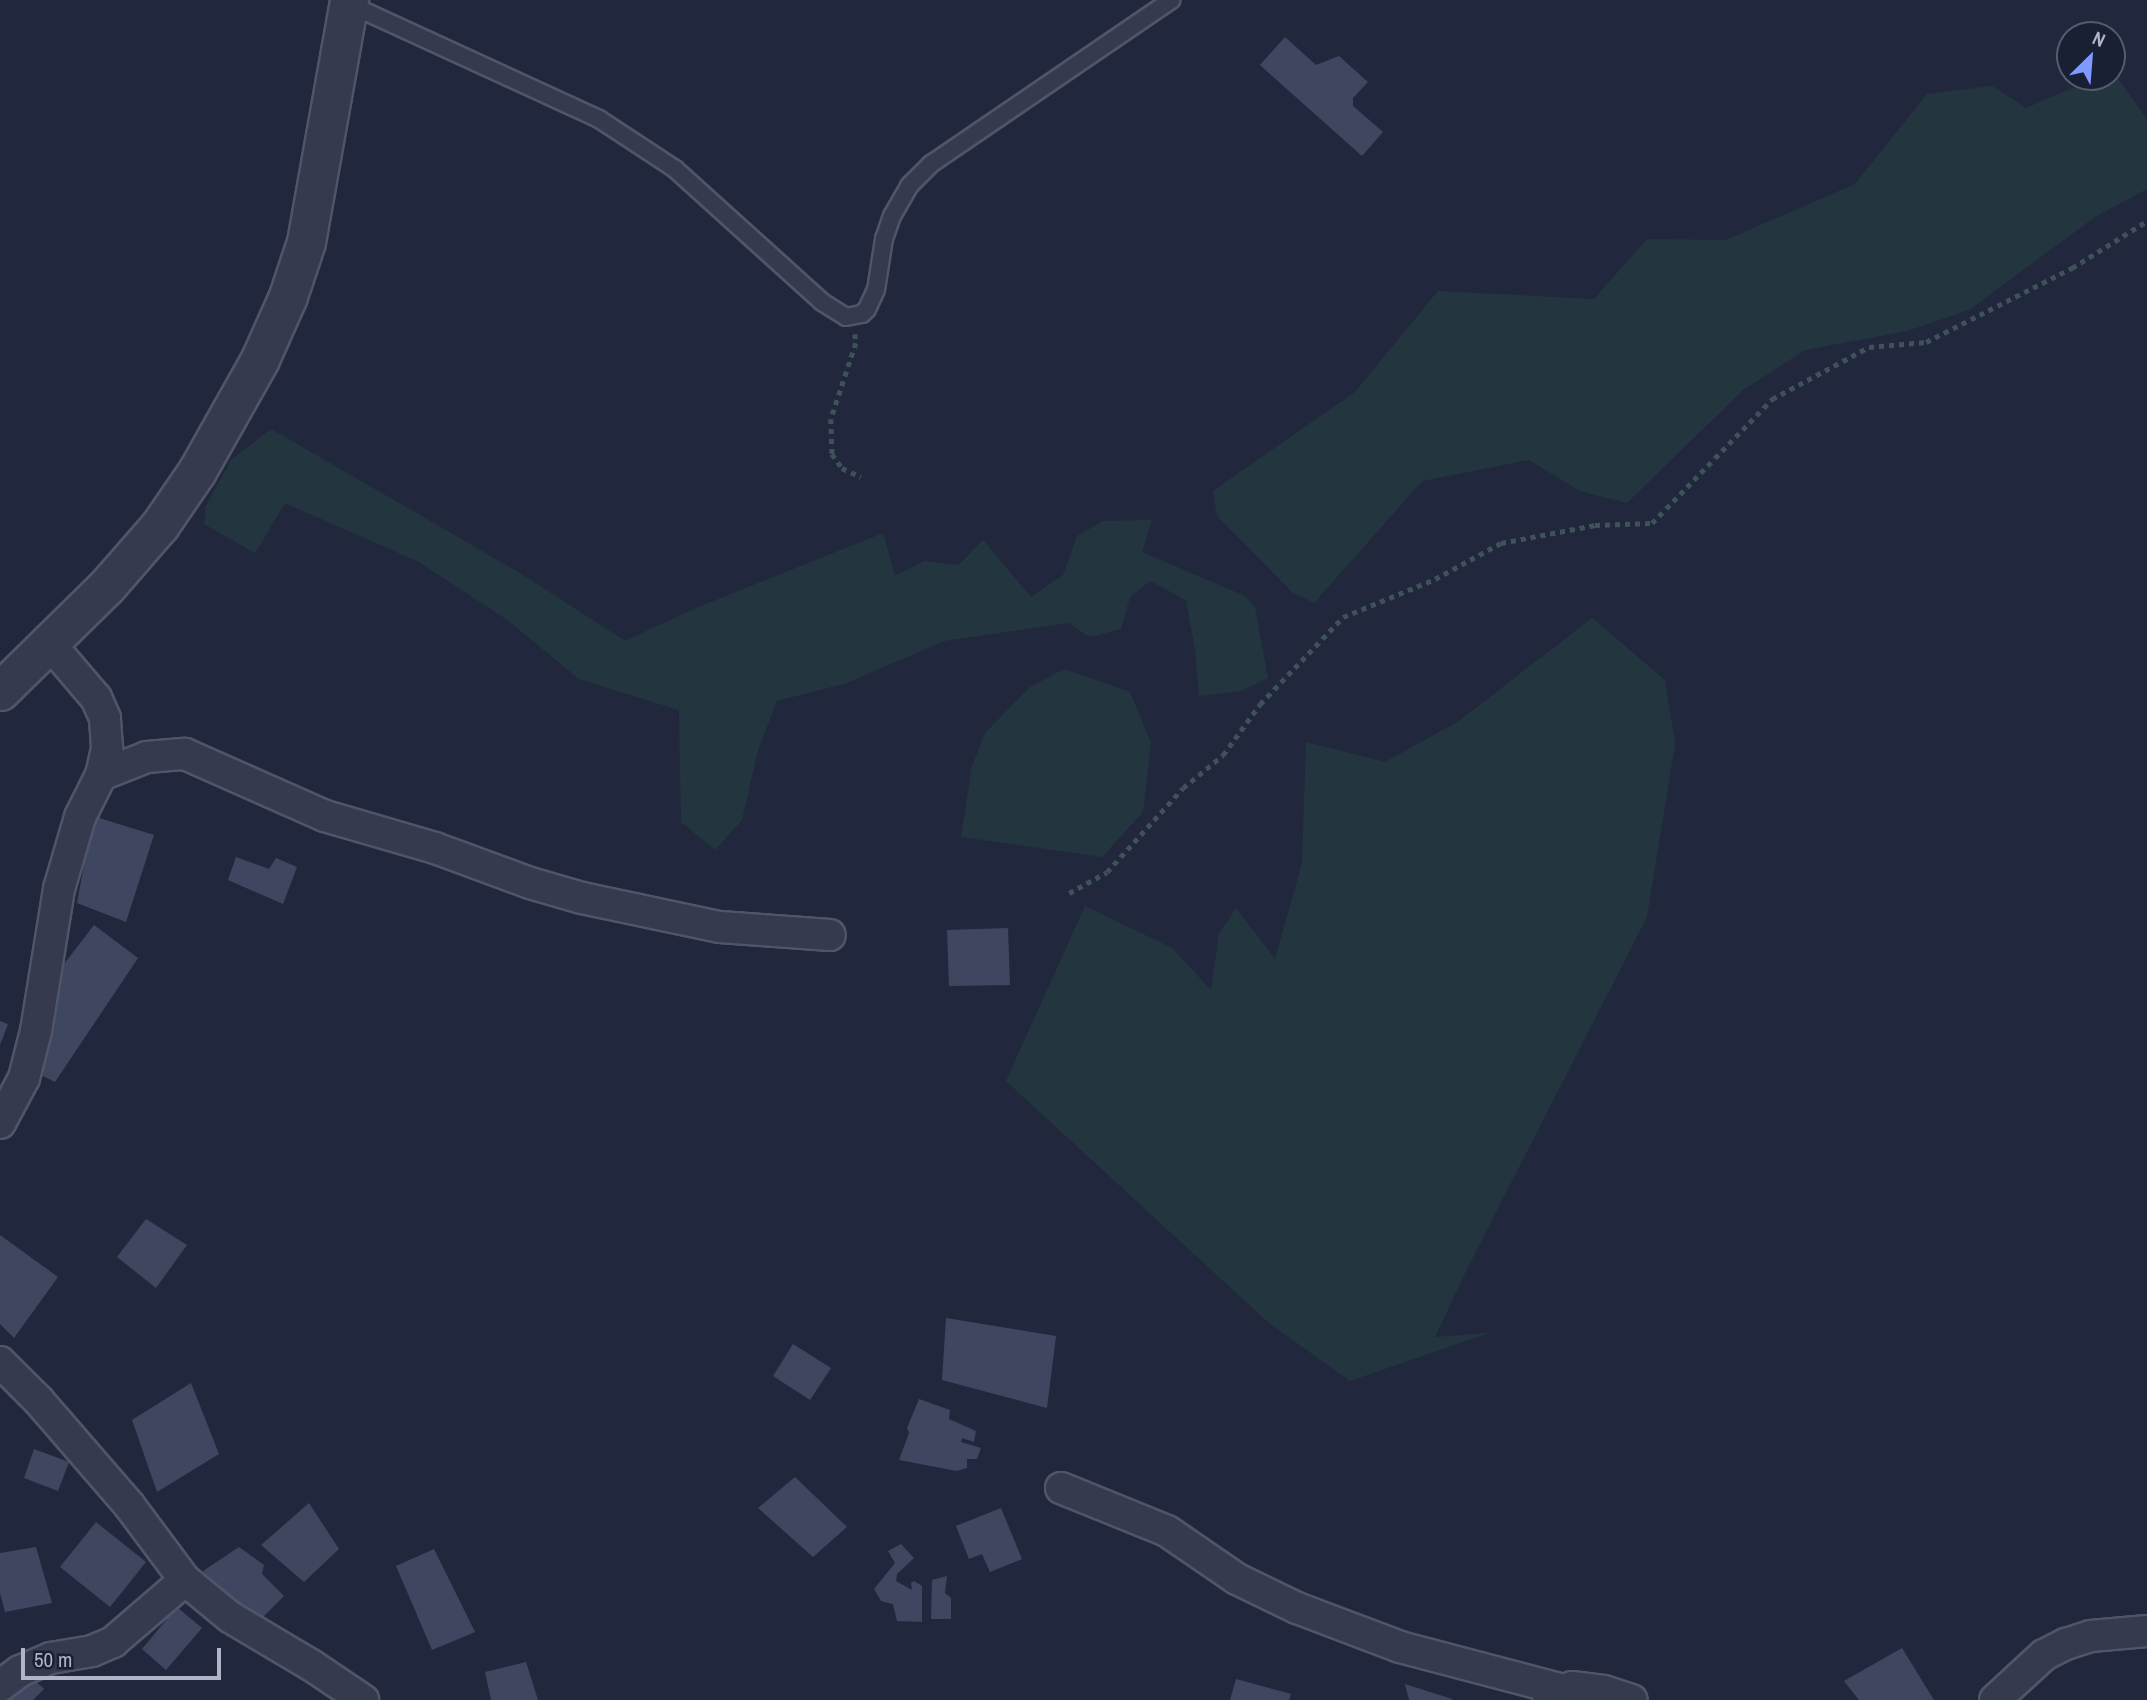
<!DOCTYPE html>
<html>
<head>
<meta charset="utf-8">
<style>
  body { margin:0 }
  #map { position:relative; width:2147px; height:1700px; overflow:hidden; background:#21283e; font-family:"Archivo Narrow",sans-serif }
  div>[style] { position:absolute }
  .green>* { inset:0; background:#23363f }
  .building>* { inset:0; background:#3f4760 }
  .path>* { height:4.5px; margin-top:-2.25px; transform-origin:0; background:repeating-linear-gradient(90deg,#3e5259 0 5px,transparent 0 10px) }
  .roads { filter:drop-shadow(2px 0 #505569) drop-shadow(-2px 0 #505569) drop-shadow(0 2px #505569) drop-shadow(0 -2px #505569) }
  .service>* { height:16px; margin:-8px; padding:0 8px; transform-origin:8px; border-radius:8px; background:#353a4e }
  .minor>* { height:30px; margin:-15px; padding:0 15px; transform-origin:15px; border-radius:15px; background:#353a4e }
  .tertiary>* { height:37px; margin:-18.5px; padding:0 18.5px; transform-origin:18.5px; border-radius:18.5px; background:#353a4e }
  span { translate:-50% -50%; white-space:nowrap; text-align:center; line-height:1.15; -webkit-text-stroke:7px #1a2033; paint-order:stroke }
  .north { position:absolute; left:2056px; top:21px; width:70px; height:70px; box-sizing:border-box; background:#1a2033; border:2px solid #565c6f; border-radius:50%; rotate:25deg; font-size:19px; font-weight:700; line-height:28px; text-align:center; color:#b0b5c9 }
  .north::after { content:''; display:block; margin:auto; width:24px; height:32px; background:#8099ff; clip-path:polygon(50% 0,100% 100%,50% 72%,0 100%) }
  .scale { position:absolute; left:21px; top:1648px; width:200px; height:32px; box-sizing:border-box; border:4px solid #b0b5c9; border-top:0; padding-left:9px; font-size:21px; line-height:24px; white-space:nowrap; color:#b0b5c9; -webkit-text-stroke:5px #1a2033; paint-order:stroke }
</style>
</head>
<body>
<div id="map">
  <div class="green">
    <i style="clip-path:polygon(2112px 70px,2147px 120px,2147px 189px,2095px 217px,1969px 310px,1907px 331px,1805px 350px,1742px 391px,1627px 503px,1580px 491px,1529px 460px,1422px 481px,1314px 603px,1292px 592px,1217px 516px,1213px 491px,1355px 392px,1438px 291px,1594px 299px,1647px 239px,1726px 240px,1855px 184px,1927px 94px,1992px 86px,2026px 108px,2084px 83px,2084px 77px,2112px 77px)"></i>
    <i style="clip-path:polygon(271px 429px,520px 573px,625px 641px,696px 608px,883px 533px,895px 576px,924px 561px,959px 565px,983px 540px,1031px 597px,1063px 575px,1077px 536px,1103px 521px,1152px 520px,1142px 552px,1245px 596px,1255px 607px,1268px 678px,1241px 691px,1199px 696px,1195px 649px,1186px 600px,1150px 581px,1130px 597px,1121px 629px,1090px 637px,1068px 623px,944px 641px,847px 683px,777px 701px,758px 750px,742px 820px,715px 850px,681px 822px,679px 710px,579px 679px,506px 619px,419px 562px,285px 503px,255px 553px,204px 524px,206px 506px,231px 460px)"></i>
    <i style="clip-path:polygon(1592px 618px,1665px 680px,1675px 744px,1647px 917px,1467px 1269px,1435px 1337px,1489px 1333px,1350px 1381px,1269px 1323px,1006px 1081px,1085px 906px,1172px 948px,1211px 990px,1219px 934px,1236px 908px,1275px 959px,1302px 863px,1306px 742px,1385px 762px,1459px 721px)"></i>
    <i style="clip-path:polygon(1064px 669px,1130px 692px,1151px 743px,1143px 812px,1102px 857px,961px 837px,972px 766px,985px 733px,1030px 687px)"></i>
  </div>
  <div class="building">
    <i style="clip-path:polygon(1285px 37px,1316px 65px,1339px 56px,1368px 82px,1353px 98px,1353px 106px,1383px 132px,1362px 156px,1260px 65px)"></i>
    <i style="clip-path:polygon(93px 816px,154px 835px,126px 922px,77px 903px)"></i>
    <i style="clip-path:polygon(236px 857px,269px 869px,276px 858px,297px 867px,283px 904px,228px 880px)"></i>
    <i style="clip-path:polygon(94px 925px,138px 958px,55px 1082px,39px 1074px,61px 968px)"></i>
    <i style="clip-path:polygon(1008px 928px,1010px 985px,949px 986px,947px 930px)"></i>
    <i style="clip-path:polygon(0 1021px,8px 1024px,0 1045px)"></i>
    <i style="clip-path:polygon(146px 1219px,187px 1245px,156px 1288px,117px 1257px)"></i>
    <i style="clip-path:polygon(0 1235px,58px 1277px,14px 1338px,0 1324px)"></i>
    <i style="clip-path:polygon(946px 1318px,1056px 1336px,1047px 1408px,942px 1380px)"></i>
    <i style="clip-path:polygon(793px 1344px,831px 1368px,810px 1400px,773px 1376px)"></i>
    <i style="clip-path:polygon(191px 1383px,219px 1454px,157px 1492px,132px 1420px)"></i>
    <i style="clip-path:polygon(919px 1399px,950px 1410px,949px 1419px,976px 1431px,974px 1442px,962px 1438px,961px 1442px,981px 1448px,977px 1459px,967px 1459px,967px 1468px,957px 1471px,899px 1460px,909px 1433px,907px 1428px)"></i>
    <i style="clip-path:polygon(34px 1449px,69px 1462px,58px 1491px,24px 1478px)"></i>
    <i style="clip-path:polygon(795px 1477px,847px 1527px,813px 1557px,758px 1508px)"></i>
    <i style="clip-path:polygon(309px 1503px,339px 1549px,304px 1582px,261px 1545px)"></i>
    <i style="clip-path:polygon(1001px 1508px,1022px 1559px,990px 1572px,982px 1554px,969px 1559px,956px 1526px)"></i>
    <i style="clip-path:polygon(96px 1522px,146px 1562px,110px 1607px,60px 1567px)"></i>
    <i style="clip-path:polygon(901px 1544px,914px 1558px,897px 1574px,896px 1581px,912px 1590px,911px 1583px,914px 1581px,922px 1586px,922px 1622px,897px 1621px,893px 1604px,881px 1601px,874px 1589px,895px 1563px,888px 1551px)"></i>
    <i style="clip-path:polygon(36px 1547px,52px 1603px,5px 1612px,0 1593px,0 1553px)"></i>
    <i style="clip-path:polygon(239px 1547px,264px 1565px,262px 1574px,284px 1596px,258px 1622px,229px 1610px,203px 1571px)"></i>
    <i style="clip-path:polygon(434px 1549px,475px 1632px,432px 1650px,396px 1566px)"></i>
    <i style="clip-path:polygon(947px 1576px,945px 1593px,951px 1598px,951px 1619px,931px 1619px,932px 1580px)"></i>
    <i style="clip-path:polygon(177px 1607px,202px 1628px,166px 1670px,142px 1649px)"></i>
    <i style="clip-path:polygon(1902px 1648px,1934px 1700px,1859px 1700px,1844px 1681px)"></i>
    <i style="clip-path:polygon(526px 1662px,538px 1700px,491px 1700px,485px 1672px)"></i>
    <i style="clip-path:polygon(27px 1673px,44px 1689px,33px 1700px,1px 1700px)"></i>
    <i style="clip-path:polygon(1236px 1679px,1291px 1694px,1289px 1700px,1230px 1700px)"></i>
    <i style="clip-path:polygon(1405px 1684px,1452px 1699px,1452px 1700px,1409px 1700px)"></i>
  </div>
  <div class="path">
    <i style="left:855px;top:334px;width:9px;rotate:84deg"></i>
    <i style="left:856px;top:343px;width:80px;rotate:108.2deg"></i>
    <i style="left:831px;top:419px;width:35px;rotate:88deg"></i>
    <i style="left:832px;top:454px;width:17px;rotate:54deg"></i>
    <i style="left:842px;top:468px;width:21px;rotate:25deg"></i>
    <i style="left:1069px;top:893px;width:43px;rotate:-28.9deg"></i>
    <i style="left:1107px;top:872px;width:113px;rotate:-47.9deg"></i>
    <i style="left:1183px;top:788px;width:52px;rotate:-39.5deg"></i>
    <i style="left:1223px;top:755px;width:63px;rotate:-54deg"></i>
    <i style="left:1260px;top:704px;width:120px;rotate:-46.3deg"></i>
    <i style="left:1343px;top:617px;width:100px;rotate:-22.4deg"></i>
    <i style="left:1435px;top:579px;width:75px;rotate:-28.6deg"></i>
    <i style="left:1501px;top:543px;width:96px;rotate:-10.8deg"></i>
    <i style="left:1595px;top:525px;width:57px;rotate:-2deg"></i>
    <i style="left:1652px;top:523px;width:173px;rotate:-45.9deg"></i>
    <i style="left:1772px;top:399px;width:110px;rotate:-28.2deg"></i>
    <i style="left:1869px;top:347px;width:57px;rotate:-5deg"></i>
    <i style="left:1926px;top:342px;width:164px;rotate:-26.9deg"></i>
    <i style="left:2072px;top:268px;width:89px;rotate:-32.1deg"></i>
  </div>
  <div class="roads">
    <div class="service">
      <i style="left:349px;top:4px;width:275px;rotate:24.7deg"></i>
      <i style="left:599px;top:119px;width:91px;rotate:33.3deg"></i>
      <i style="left:675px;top:169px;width:198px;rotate:42.1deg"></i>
      <i style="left:822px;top:302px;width:28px;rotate:32deg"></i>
      <i style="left:846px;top:317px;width:16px;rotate:-11deg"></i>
      <i style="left:862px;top:314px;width:7px;rotate:-45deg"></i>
      <i style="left:867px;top:309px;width:21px;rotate:-65deg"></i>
      <i style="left:876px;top:290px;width:52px;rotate:-81.1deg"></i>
      <i style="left:884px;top:239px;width:24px;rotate:-71deg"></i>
      <i style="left:892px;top:216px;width:34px;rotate:-60deg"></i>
      <i style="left:909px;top:186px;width:31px;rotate:-45deg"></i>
      <i style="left:931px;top:164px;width:291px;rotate:-34.3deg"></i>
    </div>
    <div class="minor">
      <i style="left:101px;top:775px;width:49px;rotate:-21.4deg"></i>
      <i style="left:147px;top:757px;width:38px;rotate:-5deg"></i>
      <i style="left:185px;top:754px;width:153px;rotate:23.9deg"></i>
      <i style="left:325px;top:816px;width:115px;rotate:16.2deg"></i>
      <i style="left:435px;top:848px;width:101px;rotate:20.2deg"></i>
      <i style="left:530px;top:883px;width:54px;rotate:16.1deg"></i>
      <i style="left:582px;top:898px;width:141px;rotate:11.9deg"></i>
      <i style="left:720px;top:927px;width:110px;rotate:4.2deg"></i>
      <i style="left:0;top:1123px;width:51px;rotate:-61.9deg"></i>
      <i style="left:24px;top:1078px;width:49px;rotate:-75.7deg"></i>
      <i style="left:36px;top:1031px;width:144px;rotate:-80.8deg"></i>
      <i style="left:59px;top:889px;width:75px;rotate:-73.7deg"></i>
      <i style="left:80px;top:817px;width:47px;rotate:-63.4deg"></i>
      <i style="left:101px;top:775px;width:28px;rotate:-77deg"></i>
      <i style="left:107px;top:748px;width:30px;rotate:-94deg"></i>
      <i style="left:105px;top:718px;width:22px;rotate:-114deg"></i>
      <i style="left:96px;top:698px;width:72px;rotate:-130.5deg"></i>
      <i style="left:0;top:1362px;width:55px;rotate:45deg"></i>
      <i style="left:39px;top:1401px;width:138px;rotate:49.1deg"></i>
      <i style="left:129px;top:1505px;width:94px;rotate:53.3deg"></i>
      <i style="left:185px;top:1580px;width:58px;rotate:39.4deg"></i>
      <i style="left:230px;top:1617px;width:94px;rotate:30.7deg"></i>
      <i style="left:311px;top:1665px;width:63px;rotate:33.9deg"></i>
      <i style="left:1061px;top:1488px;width:114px;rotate:22.1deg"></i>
      <i style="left:1167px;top:1531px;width:85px;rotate:34.4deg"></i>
      <i style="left:1237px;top:1579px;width:67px;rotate:25.8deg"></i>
      <i style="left:1297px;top:1608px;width:110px;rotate:20.7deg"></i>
      <i style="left:1400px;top:1647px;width:170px;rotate:14.7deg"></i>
      <i style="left:0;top:1686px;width:25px;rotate:-37deg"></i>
      <i style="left:20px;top:1671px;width:34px;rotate:-23deg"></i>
      <i style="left:51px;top:1658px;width:42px;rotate:-9.7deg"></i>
      <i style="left:92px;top:1651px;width:23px;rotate:-23deg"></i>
      <i style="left:113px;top:1642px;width:95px;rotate:-40.7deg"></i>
      <i style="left:1548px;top:1700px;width:27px;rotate:-28deg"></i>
      <i style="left:1572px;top:1687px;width:32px;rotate:7deg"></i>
      <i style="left:1604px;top:1691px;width:29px;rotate:18deg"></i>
      <i style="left:1995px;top:1700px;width:67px;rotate:-42.6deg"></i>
      <i style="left:2044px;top:1655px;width:25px;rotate:-27deg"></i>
      <i style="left:2066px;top:1644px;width:26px;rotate:-18deg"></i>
      <i style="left:2091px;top:1636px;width:56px;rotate:-5.1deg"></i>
    </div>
    <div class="tertiary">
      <i style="left:0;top:691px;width:148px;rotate:-44.5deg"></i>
      <i style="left:106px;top:587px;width:82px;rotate:-48.9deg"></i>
      <i style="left:160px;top:525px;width:65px;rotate:-55.6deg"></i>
      <i style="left:197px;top:471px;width:129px;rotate:-60.6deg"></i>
      <i style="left:260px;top:359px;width:69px;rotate:-66deg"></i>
      <i style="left:288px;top:296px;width:57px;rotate:-71.6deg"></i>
      <i style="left:306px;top:242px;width:246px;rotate:-79.9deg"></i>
    </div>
  </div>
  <div class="north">N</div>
  <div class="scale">50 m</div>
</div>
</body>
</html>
